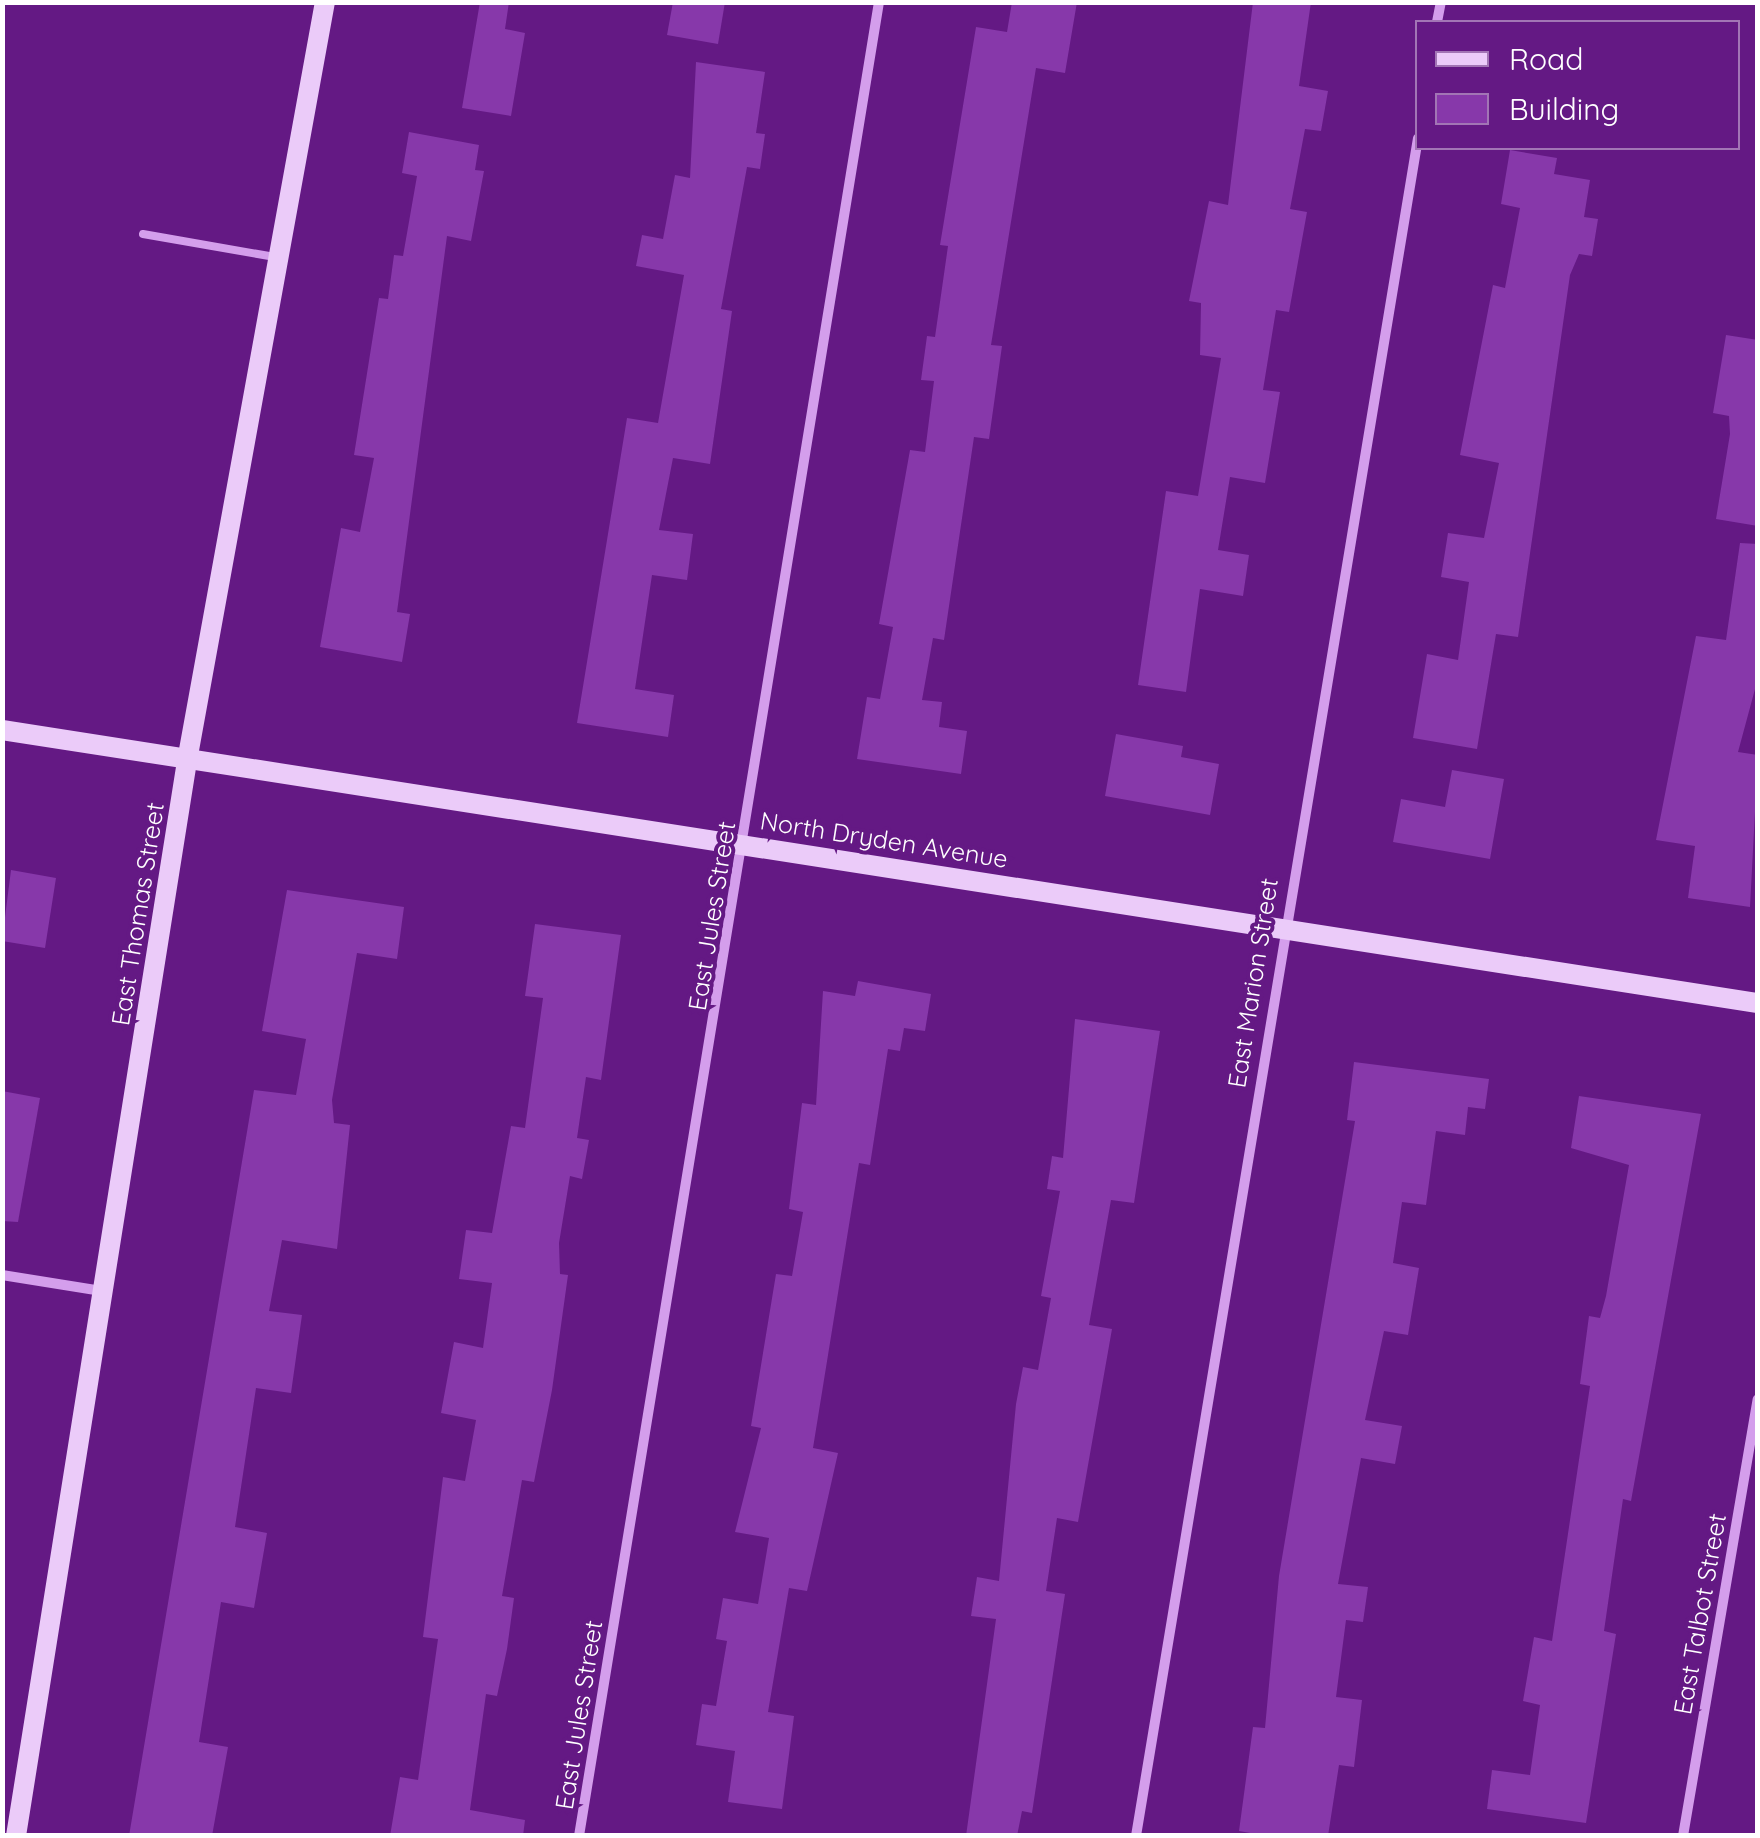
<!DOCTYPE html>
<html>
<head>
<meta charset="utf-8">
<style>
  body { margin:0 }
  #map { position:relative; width:1760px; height:1838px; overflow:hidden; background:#641984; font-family:Quicksand,sans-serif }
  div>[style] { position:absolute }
  .building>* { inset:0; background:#8738aa }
  .lane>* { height:8px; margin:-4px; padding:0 4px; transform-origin:4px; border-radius:4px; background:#d49eec }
  .street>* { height:10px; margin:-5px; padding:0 5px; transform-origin:5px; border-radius:5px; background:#d49eec }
  .secondary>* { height:20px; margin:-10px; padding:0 10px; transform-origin:10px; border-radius:10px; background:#ebcbf9 }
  span { translate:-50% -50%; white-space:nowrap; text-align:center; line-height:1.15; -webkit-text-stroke:8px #641984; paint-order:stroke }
  .street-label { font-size:25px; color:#fff }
  .frame { position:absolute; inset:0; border:5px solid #fff; pointer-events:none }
  .legend { position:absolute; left:1415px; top:20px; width:325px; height:130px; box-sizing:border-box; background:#641984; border:2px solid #a275b5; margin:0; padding:12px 18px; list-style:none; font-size:30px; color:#fff }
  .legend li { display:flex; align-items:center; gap:20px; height:50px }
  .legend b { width:50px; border:2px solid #a275b5 }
</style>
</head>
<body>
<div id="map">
  <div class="building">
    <i style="clip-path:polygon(480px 2px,509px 2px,505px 29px,525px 33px,511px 116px,462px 108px)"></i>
    <i style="clip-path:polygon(673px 2px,725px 2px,718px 44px,667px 35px)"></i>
    <i style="clip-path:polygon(1012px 2px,1077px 2px,1065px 73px,1036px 68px,991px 345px,1002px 346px,989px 439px,974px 437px,944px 640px,933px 638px,922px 700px,942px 702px,939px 727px,967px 731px,961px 774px,857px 759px,867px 697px,880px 699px,893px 627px,879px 624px,910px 450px,925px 452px,934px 381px,921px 380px,927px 336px,935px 337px,948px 246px,940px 245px,976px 27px,1007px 32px)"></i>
    <i style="clip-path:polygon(1253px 2px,1311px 2px,1299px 86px,1328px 91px,1321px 131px,1305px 129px,1290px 209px,1307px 212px,1289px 312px,1276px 310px,1263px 390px,1280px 392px,1265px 483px,1230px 477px,1218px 550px,1249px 555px,1243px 596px,1200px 589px,1186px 692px,1138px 685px,1166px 491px,1198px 496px,1221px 358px,1200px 355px,1201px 303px,1189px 301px,1209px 201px,1228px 205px)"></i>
    <i style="clip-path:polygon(696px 62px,765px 72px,756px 133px,765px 134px,760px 169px,747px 167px,721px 309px,732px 311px,710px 464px,673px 458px,659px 530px,693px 534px,687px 580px,652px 575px,635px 689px,674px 695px,668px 737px,577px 723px,627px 418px,658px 423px,684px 275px,636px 266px,642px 235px,663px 239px,675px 175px,690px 178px)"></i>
    <i style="clip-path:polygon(409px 132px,479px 145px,475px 170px,484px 171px,471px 241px,447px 236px,397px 612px,410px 614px,402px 662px,320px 647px,341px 528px,360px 532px,374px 458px,354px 455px,379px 298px,388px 299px,394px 255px,403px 256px,417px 176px,402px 173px)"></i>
    <i style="clip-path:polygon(1510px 150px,1557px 158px,1554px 174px,1590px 180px,1584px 217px,1598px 219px,1592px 256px,1579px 254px,1570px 275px,1518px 637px,1496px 634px,1477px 749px,1413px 738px,1427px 654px,1458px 660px,1469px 582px,1441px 577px,1448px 533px,1484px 538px,1499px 463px,1460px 455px,1493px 285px,1505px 288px,1520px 208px,1501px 204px)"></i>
    <i style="clip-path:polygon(1726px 335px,1758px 340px,1758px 526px,1716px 519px,1730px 434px,1729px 416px,1713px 413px)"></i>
    <i style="clip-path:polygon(1740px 543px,1758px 544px,1758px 678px,1738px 752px,1758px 755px,1750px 907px,1688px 898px,1695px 846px,1656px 840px,1696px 636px,1726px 640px)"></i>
    <i style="clip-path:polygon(1116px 734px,1183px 746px,1181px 757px,1219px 764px,1210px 815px,1105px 796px)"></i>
    <i style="clip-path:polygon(1452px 770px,1504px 779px,1490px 859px,1393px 842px,1401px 799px,1445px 807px)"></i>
    <i style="clip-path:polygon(11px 870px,56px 878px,45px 948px,2px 941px)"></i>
    <i style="clip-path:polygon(287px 890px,404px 907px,397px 959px,357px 953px,332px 1100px,334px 1123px,350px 1125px,337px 1249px,282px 1240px,269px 1311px,302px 1315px,291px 1393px,256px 1388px,235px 1527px,267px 1533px,254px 1608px,221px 1602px,199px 1742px,228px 1747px,212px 1836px,129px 1836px,254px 1090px,296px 1095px,306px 1039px,262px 1031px)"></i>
    <i style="clip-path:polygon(535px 924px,621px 935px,601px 1080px,586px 1077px,577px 1138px,589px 1140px,582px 1179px,570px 1176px,559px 1243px,560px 1274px,568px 1275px,552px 1390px,534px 1482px,522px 1480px,502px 1596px,514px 1598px,507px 1649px,497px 1696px,486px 1694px,470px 1810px,525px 1820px,523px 1836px,390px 1836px,400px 1777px,418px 1780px,438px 1639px,423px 1637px,443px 1477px,465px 1481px,476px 1420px,441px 1413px,454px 1342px,483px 1348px,492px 1283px,459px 1279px,466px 1230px,492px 1233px,511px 1126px,525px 1128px,543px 998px,525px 996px)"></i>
    <i style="clip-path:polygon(858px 981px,931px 994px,925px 1031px,904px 1028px,900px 1051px,888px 1049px,870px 1165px,859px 1163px,813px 1448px,838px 1453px,807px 1591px,789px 1588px,768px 1712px,794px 1716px,782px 1809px,728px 1802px,735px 1751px,696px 1745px,702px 1704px,716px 1706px,727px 1641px,716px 1639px,723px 1598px,758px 1604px,769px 1538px,735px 1532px,761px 1428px,751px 1426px,776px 1274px,792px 1276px,803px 1212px,789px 1209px,802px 1103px,816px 1105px,823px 991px,855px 996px)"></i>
    <i style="clip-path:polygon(1075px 1019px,1160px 1031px,1134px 1203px,1111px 1200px,1089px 1325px,1112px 1329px,1078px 1522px,1057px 1518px,1046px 1591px,1065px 1594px,1032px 1813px,1022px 1811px,1017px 1836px,966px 1836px,996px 1619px,971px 1616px,977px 1577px,999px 1581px,1016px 1404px,1023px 1367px,1038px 1370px,1051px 1298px,1041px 1296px,1060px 1191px,1047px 1189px,1052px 1156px,1063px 1158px)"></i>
    <i style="clip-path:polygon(1354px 1062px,1489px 1079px,1485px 1109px,1468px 1107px,1465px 1135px,1436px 1131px,1426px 1205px,1402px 1202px,1393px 1263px,1419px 1268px,1408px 1335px,1384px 1331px,1365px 1420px,1402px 1426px,1395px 1464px,1361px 1458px,1338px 1584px,1368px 1587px,1363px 1622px,1346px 1620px,1336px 1697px,1362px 1700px,1354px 1767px,1339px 1765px,1328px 1836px,1267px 1836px,1239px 1831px,1253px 1727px,1265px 1728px,1279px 1576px,1355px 1121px,1347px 1120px)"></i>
    <i style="clip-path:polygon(2px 1091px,40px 1098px,18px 1222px,2px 1221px)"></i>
    <i style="clip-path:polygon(1579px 1096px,1701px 1114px,1631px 1501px,1623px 1499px,1604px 1631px,1616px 1634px,1586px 1823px,1487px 1809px,1492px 1770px,1530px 1775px,1540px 1705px,1523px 1701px,1534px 1637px,1552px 1641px,1590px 1386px,1580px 1384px,1589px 1316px,1600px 1318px,1606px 1296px,1629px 1165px,1571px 1148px)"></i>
  </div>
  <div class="lane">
    <i style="left:143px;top:234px;width:134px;rotate:9.9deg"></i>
  </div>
  <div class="street">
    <i style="left:1437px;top:22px;width:20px;rotate:-79deg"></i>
    <i style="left:2px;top:1275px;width:101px;rotate:9.1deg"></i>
    <i style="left:579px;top:1836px;width:1858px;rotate:-80.71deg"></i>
    <i style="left:1136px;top:1836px;width:1721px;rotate:-80.57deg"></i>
    <i style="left:1683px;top:1836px;width:443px;rotate:-80.3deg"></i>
  </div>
  <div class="secondary">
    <i style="left:2px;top:730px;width:1777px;rotate:8.84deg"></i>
    <i style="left:16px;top:1836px;width:1089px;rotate:-80.96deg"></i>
    <i style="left:187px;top:761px;width:771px;rotate:-79.7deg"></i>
  </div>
  <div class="street-label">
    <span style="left:884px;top:840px;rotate:9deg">North Dryden Avenue</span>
    <span style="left:138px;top:914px;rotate:-81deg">East Thomas Street</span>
    <span style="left:712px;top:916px;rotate:-81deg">East Jules Street</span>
    <span style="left:1253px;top:983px;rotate:-81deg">East Marion Street</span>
    <span style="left:1700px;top:1614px;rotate:-80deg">East Talbot Street</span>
    <span style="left:579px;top:1715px;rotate:-81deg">East Jules Street</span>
  </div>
  <div class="frame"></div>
  <ul class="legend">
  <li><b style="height:12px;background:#ebcbf9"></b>Road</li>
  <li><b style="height:28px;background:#8738aa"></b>Building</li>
  </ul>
</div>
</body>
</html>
